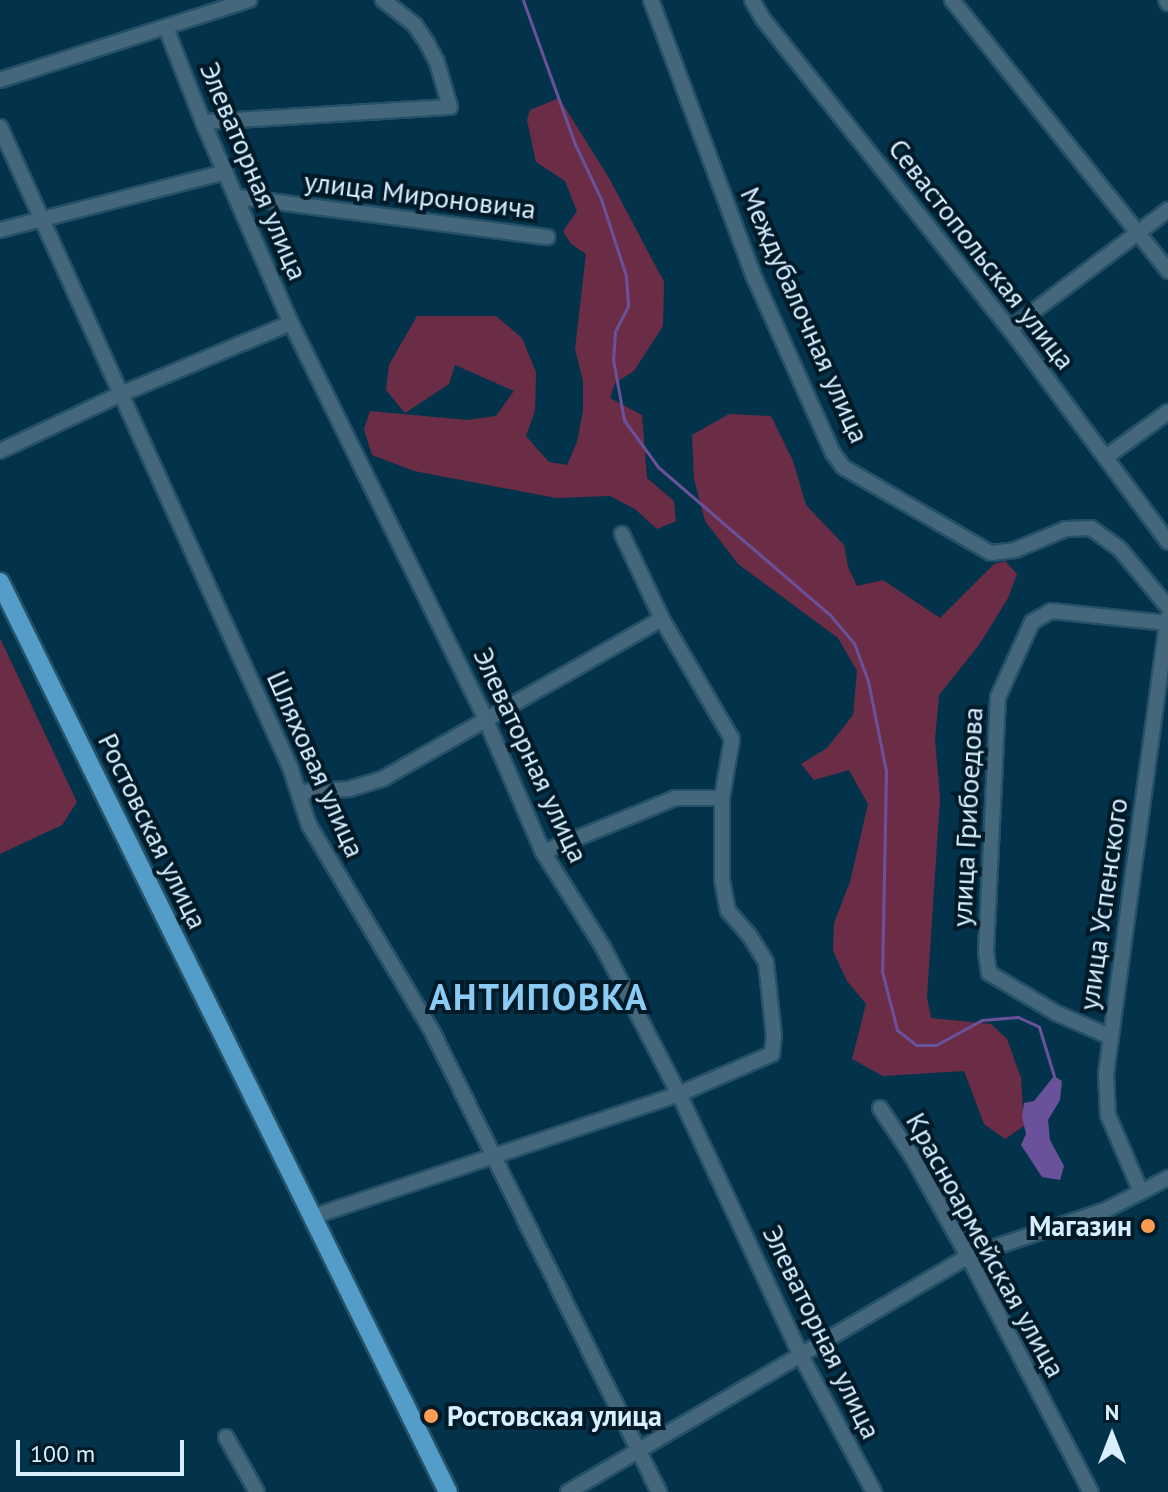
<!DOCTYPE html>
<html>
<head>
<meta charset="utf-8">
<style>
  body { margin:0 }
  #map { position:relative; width:1168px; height:1492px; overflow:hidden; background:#02334b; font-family:"PT Sans",sans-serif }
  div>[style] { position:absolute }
  .green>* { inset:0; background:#6b2d46 }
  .water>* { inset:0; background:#69529a }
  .stream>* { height:3px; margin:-1.5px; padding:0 1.5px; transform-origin:1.5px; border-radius:1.5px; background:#69529a }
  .roads { filter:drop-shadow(2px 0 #245168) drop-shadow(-2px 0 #245168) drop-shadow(0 2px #245168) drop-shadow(0 -2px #245168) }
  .minor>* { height:14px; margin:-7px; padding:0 7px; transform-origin:7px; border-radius:7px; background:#45677c }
  .major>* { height:18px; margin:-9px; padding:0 9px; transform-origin:9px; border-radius:9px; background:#539dc8 }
  .dots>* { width:22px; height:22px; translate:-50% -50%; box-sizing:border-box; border:4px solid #011a28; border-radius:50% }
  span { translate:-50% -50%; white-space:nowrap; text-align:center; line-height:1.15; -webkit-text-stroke:8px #011a28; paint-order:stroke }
  .street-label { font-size:28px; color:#d8efff }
  .poi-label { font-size:28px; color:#d8efff; font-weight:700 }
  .right { translate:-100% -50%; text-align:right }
  .left { translate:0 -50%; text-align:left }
  .district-label { font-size:36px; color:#8bcbf4; font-weight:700; letter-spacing:2px }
  .north { position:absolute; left:1072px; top:1396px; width:80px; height:80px; -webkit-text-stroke:6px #011a28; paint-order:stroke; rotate:0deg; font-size:22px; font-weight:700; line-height:32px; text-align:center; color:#d8efff }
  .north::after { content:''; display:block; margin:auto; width:28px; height:36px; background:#d8efff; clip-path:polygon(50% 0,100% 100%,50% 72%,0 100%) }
  .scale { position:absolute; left:16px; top:1440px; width:168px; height:36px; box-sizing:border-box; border:4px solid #d8efff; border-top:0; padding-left:10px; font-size:24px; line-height:28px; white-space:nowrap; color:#d8efff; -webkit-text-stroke:6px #011a28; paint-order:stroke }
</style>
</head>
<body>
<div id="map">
  <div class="green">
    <i style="clip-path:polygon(559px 98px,609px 178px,664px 282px,663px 326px,634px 371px,615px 383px,610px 398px,642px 415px,647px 478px,674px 501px,676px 521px,657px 529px,635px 509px,610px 496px,556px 498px,414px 471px,372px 455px,364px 429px,370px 411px,467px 420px,496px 416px,514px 391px,455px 365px,449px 384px,405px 413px,386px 390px,389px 365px,417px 316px,496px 316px,522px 338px,536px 372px,535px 411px,526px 436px,549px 462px,567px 465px,577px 442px,583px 411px,583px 381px,575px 349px,586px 254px,571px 244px,563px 231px,577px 211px,565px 181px,536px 162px,527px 120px,530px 110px)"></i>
    <i style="clip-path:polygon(729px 414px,771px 416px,793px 461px,806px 505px,844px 545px,848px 567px,857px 586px,883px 580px,940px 618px,994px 564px,1005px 561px,1017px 574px,1008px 598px,979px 645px,939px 695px,935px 739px,940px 798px,927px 997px,931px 1018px,991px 1024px,1007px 1039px,1021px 1078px,1024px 1126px,1005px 1139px,984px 1124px,964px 1071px,883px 1076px,852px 1059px,866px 1004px,847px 981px,833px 951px,834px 923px,850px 882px,868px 804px,849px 770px,814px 780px,801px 764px,827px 748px,853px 715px,857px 671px,838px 638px,738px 564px,705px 521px,694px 479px,692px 435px)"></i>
    <i style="clip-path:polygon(0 638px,77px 802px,62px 825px,0 854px)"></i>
  </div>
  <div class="water">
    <i style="clip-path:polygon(1054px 1076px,1062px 1081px,1060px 1100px,1048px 1120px,1050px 1140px,1064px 1166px,1060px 1180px,1042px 1177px,1021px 1145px,1026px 1134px,1022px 1117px,1024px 1103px,1034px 1101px)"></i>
  </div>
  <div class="stream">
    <i style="left:523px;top:0;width:151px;rotate:70.2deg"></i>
    <i style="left:574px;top:142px;width:63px;rotate:64.7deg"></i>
    <i style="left:601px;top:199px;width:81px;rotate:72deg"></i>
    <i style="left:626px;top:276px;width:30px;rotate:86deg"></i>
    <i style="left:628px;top:306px;width:29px;rotate:117deg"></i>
    <i style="left:615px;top:332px;width:27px;rotate:94deg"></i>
    <i style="left:613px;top:359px;width:62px;rotate:79.8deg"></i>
    <i style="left:624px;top:420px;width:58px;rotate:54.1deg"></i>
    <i style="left:658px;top:467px;width:228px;rotate:40.7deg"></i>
    <i style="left:831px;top:616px;width:35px;rotate:50deg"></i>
    <i style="left:854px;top:643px;width:40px;rotate:69.8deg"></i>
    <i style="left:868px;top:681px;width:92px;rotate:78.7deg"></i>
    <i style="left:886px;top:771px;width:200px;rotate:91.1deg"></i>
    <i style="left:882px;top:971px;width:61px;rotate:75.7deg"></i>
    <i style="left:897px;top:1030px;width:24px;rotate:38deg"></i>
    <i style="left:916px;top:1045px;width:20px"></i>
    <i style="left:936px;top:1045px;width:52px;rotate:-28.5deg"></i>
    <i style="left:982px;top:1020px;width:36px;rotate:-5deg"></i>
    <i style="left:1018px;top:1017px;width:23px;rotate:25deg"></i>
    <i style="left:1039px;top:1027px;width:51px;rotate:73deg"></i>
  </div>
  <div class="roads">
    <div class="minor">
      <i style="left:651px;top:0;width:298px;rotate:69.6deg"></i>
      <i style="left:755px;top:279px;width:191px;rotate:65.9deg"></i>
      <i style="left:833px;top:453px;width:17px;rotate:54deg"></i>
      <i style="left:843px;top:467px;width:171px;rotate:30.2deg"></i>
      <i style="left:991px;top:553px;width:24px;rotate:-7deg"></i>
      <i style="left:1015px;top:550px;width:55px;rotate:-22.4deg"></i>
      <i style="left:1066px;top:529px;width:25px;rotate:-2deg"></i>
      <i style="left:1091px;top:528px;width:34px;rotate:36deg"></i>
      <i style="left:1119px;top:548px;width:77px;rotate:50.3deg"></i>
      <i style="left:752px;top:0;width:22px;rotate:60deg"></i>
      <i style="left:763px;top:19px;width:396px;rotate:51.5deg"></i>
      <i style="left:1010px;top:329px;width:265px;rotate:53.4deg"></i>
      <i style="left:952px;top:0;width:347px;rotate:51.4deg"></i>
      <i style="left:1166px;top:0;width:4px;rotate:56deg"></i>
      <i style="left:166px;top:28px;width:101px;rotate:68.5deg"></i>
      <i style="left:203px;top:122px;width:219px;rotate:66.4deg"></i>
      <i style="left:291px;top:323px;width:440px;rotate:63.8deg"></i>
      <i style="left:485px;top:718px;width:146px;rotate:66.6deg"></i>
      <i style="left:543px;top:852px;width:112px;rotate:57.7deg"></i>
      <i style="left:603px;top:947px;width:165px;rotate:62.7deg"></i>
      <i style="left:679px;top:1094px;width:287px;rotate:65deg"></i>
      <i style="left:800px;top:1354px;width:157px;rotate:61.8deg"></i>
      <i style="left:0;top:80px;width:262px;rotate:-17.8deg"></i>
      <i style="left:203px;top:122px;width:247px;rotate:-3.5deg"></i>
      <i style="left:450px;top:107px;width:47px;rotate:-106.1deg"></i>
      <i style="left:437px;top:62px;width:21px;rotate:-118deg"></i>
      <i style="left:427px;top:43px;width:22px;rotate:-124deg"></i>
      <i style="left:415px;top:25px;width:41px;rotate:-142deg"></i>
      <i style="left:0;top:127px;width:703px;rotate:65.62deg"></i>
      <i style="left:290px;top:767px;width:61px;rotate:71.9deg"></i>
      <i style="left:309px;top:825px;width:242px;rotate:59.2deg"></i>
      <i style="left:433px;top:1033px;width:512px;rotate:63.79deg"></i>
      <i style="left:238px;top:197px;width:312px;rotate:7.4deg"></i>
      <i style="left:0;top:230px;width:233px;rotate:-14.4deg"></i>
      <i style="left:1010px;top:329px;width:198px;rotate:-37deg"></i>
      <i style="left:0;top:451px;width:134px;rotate:-25.2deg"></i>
      <i style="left:121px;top:394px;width:184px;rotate:-22.7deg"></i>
      <i style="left:1106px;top:457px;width:77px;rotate:-36deg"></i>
      <i style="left:299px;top:792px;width:50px;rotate:-3.4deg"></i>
      <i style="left:349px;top:789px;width:37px;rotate:-17deg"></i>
      <i style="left:384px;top:778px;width:320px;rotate:-29.8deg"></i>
      <i style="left:543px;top:852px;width:143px;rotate:-22.2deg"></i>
      <i style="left:675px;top:798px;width:47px"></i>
      <i style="left:1111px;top:1037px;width:60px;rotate:-156.4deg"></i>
      <i style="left:1056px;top:1013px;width:78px;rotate:-149.2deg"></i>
      <i style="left:989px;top:973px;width:21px;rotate:-98deg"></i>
      <i style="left:986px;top:952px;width:255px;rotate:-87.3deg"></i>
      <i style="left:998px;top:697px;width:82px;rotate:-65.6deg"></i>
      <i style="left:1032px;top:622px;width:22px;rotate:-30deg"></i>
      <i style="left:1051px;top:611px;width:117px;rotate:5.9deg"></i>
      <i style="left:880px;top:1108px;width:58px;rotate:56.3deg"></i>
      <i style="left:912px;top:1156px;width:115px;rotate:60.8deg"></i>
      <i style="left:968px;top:1256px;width:266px;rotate:62.5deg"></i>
      <i style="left:1141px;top:1192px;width:84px;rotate:-113.2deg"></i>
      <i style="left:1108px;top:1115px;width:41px;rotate:-92.8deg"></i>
      <i style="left:1106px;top:1074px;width:460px;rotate:-82.3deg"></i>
      <i style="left:312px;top:1217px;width:387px;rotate:-18.5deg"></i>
      <i style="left:679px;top:1094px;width:101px;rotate:-23.3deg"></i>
      <i style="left:772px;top:1054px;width:18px;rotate:-84deg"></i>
      <i style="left:774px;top:1036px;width:74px;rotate:-96.2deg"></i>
      <i style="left:766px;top:962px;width:32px;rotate:-122deg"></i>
      <i style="left:749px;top:935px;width:32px;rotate:-131deg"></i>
      <i style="left:728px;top:911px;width:32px;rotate:-101deg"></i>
      <i style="left:722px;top:880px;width:82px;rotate:-90deg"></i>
      <i style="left:722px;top:798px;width:60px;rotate:-80.4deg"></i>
      <i style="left:732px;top:739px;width:139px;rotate:-120.3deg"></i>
      <i style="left:662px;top:619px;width:94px;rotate:-115.2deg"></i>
      <i style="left:226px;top:1437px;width:63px;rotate:60.6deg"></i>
      <i style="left:568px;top:1492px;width:464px;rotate:-30.5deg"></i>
      <i style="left:968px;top:1256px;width:145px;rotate:-18.4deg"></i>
      <i style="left:1106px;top:1210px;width:70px;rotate:-27.3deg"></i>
    </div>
    <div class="major">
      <i style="left:0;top:582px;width:1014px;rotate:63.79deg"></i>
    </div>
  </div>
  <div class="dots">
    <i style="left:1148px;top:1226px;background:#fc9d53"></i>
    <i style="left:431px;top:1416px;background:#fc9d53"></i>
  </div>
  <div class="street-label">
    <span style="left:254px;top:171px;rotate:67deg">Элеваторная улица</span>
    <span style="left:420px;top:195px;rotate:7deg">улица Мироновича</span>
    <span style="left:982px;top:254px;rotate:52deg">Севастопольская улица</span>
    <span style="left:805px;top:315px;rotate:66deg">Междубалочная улица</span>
    <span style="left:531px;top:755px;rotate:65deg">Элеваторная улица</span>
    <span style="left:316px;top:764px;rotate:66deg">Шляховая улица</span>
    <span style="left:967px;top:817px;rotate:-87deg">улица Грибоедова</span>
    <span style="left:153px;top:831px;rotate:64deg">Ростовская улица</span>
    <span style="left:1103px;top:904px;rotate:-82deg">улица Успенского</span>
    <span style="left:986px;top:1245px;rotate:61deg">Красноармейская улица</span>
    <span style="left:822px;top:1332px;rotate:64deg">Элеваторная улица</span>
  </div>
  <div class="poi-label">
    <span class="right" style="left:1132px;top:1226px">Магазин</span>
    <span class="left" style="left:447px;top:1416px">Ростовская улица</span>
  </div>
  <div class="district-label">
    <span style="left:539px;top:997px">АНТИПОВКА</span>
  </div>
  <div class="north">N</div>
  <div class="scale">100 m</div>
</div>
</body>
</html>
